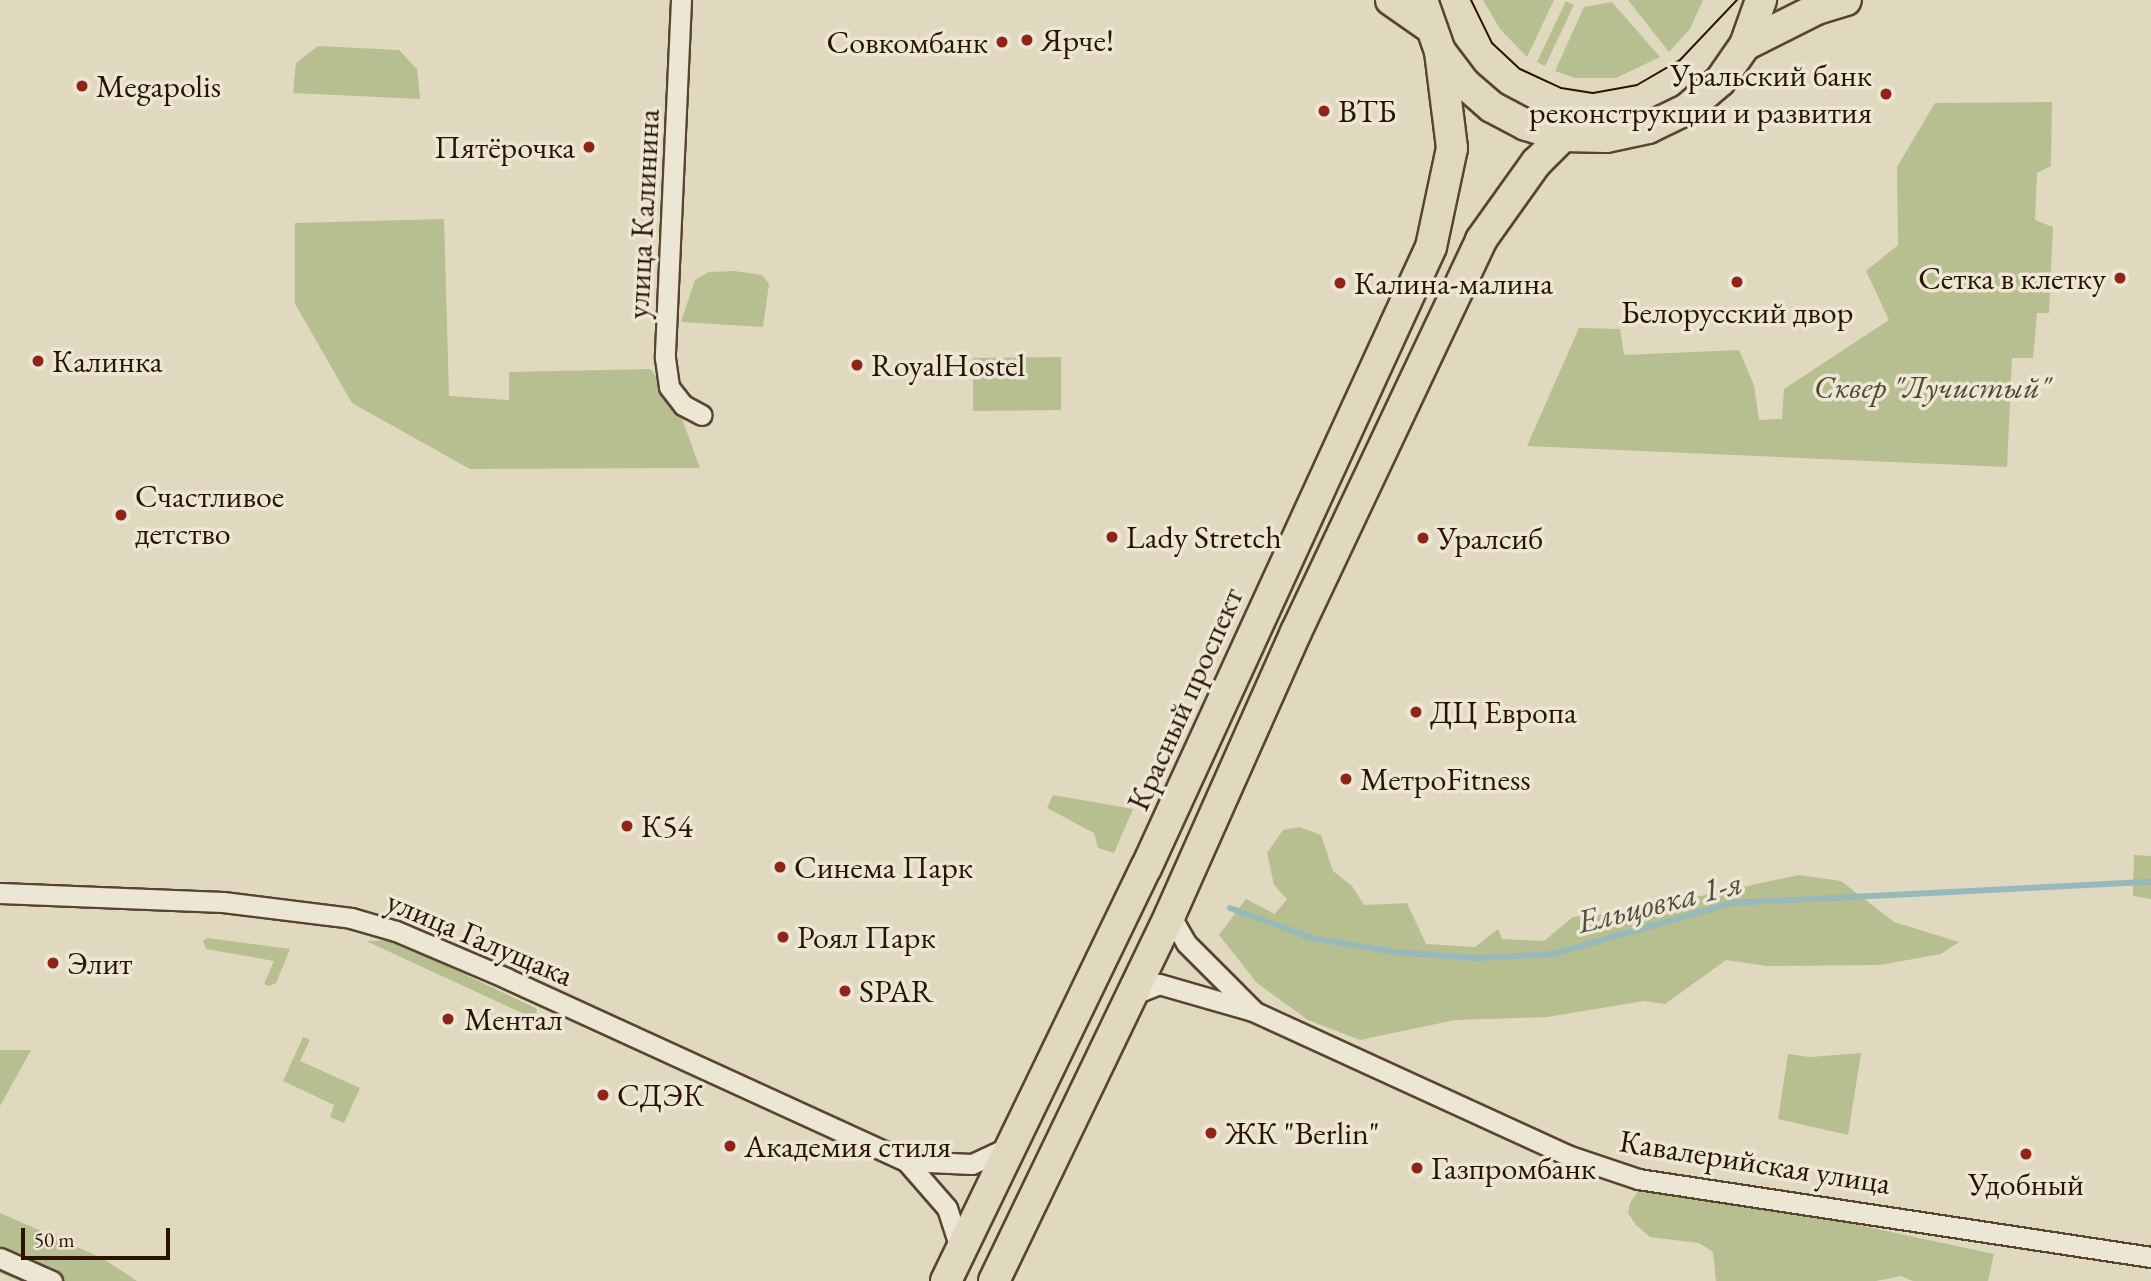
<!DOCTYPE html>
<html>
<head>
<meta charset="utf-8">
<style>
  body { margin:0 }
  #map { position:relative; width:2151px; height:1281px; overflow:hidden; background:#e1d9bf; font-family:"EB Garamond",serif }
  div>[style] { position:absolute }
  .green>* { inset:0; background:#b7be8f }
  .stream>* { height:6px; margin:-3px; padding:0 3px; transform-origin:3px; border-radius:3px; background:#97b9ba }
  .roads { filter:drop-shadow(2px 0 #594430) drop-shadow(-2px 0 #594430) drop-shadow(0 2px #594430) drop-shadow(0 -2px #594430) }
  .street>* { height:19px; margin:-9.5px; padding:0 9.5px; transform-origin:9.5px; border-radius:9.5px; background:#ece6d5 }
  .primary>* { height:30px; margin:-15px; padding:0 15px; transform-origin:15px; border-radius:15px; background:#e1d9bf }
  .tram>* { height:2px; margin:-1px; padding:0 1px; transform-origin:1px; border-radius:1px; background:#2c1300 }
  .dots>* { width:19px; height:19px; translate:-50% -50%; box-sizing:border-box; border:4px solid #ece6d5; border-radius:50% }
  span { translate:-50% -50%; white-space:nowrap; text-align:center; line-height:1.15; -webkit-text-stroke:7px #ece6d5; paint-order:stroke }
  .poi-label { font-size:32px; color:#2c1300 }
  .left { translate:0 -50%; text-align:left }
  .right { translate:-100% -50%; text-align:right }
  .street-label { font-size:32px; color:#2c1300 }
  .park-label { font-size:32px; color:#56462b; font-style:italic }
  .water-label { font-size:33px; color:#514d41; font-style:italic }
  .scale { position:absolute; left:21px; top:1228px; width:149px; height:32px; box-sizing:border-box; border:4px solid #2c1300; border-top:0; padding-left:9px; font-size:21px; line-height:24px; white-space:nowrap; color:#2c1300; -webkit-text-stroke:5px #ece6d5; paint-order:stroke }
</style>
</head>
<body>
<div id="map">
  <div class="green">
    <i style="clip-path:polygon(1483px 0,1554px 0,1527px 57px,1500px 29px)"></i>
    <i style="clip-path:polygon(1628px 0,1703px 0,1690px 29px,1669px 52px)"></i>
    <i style="clip-path:polygon(1566px 1px,1574px 5px,1545px 66px,1537px 62px)"></i>
    <i style="clip-path:polygon(1612px 2px,1660px 57px,1616px 78px,1575px 78px,1555px 71px,1584px 7px)"></i>
    <i style="clip-path:polygon(318px 46px,399px 50px,417px 69px,420px 99px,293px 93px,296px 63px)"></i>
    <i style="clip-path:polygon(2052px 102px,2051px 166px,2037px 173px,2035px 220px,2053px 227px,2049px 313px,2037px 313px,2033px 358px,2012px 358px,2007px 467px,1527px 446px,1579px 328px,1620px 329px,1624px 355px,1739px 350px,1754px 385px,1759px 420px,1782px 419px,1784px 389px,1889px 320px,1866px 271px,1898px 245px,1897px 167px,1935px 103px)"></i>
    <i style="clip-path:polygon(444px 219px,449px 396px,509px 400px,509px 372px,651px 369px,681px 416px,700px 468px,470px 469px,352px 403px,295px 304px,295px 223px)"></i>
    <i style="clip-path:polygon(734px 271px,762px 275px,769px 284px,763px 327px,681px 322px,695px 280px,709px 272px)"></i>
    <i style="clip-path:polygon(1061px 357px,1061px 410px,973px 411px,973px 358px)"></i>
    <i style="clip-path:polygon(1053px 795px,1133px 809px,1114px 853px,1098px 848px,1094px 833px,1047px 808px)"></i>
    <i style="clip-path:polygon(1299px 827px,1321px 835px,1333px 871px,1352px 886px,1364px 905px,1407px 903px,1426px 944px,1475px 947px,1498px 929px,1502px 939px,1544px 941px,1573px 917px,1621px 913px,1799px 875px,1841px 881px,1894px 922px,1959px 942px,1941px 954px,1880px 965px,1767px 966px,1726px 960px,1665px 1004px,1644px 1001px,1547px 1017px,1455px 1020px,1360px 1040px,1308px 1020px,1257px 983px,1219px 935px,1246px 899px,1275px 914px,1287px 899px,1274px 885px,1267px 853px,1283px 830px)"></i>
    <i style="clip-path:polygon(2134px 855px,2151px 856px,2151px 899px,2133px 896px)"></i>
    <i style="clip-path:polygon(208px 938px,290px 949px,276px 983px,269px 986px,264px 984px,274px 961px,206px 949px,203px 941px)"></i>
    <i style="clip-path:polygon(393px 940px,537px 1009px,535px 1019px,366px 941px)"></i>
    <i style="clip-path:polygon(303px 1037px,310px 1040px,300px 1061px,360px 1088px,344px 1123px,330px 1117px,334px 1105px,283px 1081px)"></i>
    <i style="clip-path:polygon(0 1050px,31px 1050px,0 1106px)"></i>
    <i style="clip-path:polygon(1861px 1053px,1848px 1135px,1778px 1119px,1788px 1054px,1810px 1057px)"></i>
    <i style="clip-path:polygon(1641px 1187px,1697px 1199px,1751px 1202px,1994px 1254px,1988px 1281px,1913px 1281px,1901px 1276px,1876px 1281px,1716px 1281px,1713px 1252px,1699px 1243px,1650px 1237px,1636px 1225px,1628px 1213px,1630px 1203px)"></i>
    <i style="clip-path:polygon(0 1213px,102px 1258px,137px 1281px,20px 1281px,0 1273px)"></i>
  </div>
  <div class="stream">
    <i style="left:1230px;top:908px;width:87px;rotate:20.1deg"></i>
    <i style="left:1312px;top:938px;width:83px;rotate:9.7deg"></i>
    <i style="left:1394px;top:952px;width:82px;rotate:4.2deg"></i>
    <i style="left:1476px;top:958px;width:77px;rotate:-3deg"></i>
    <i style="left:1553px;top:954px;width:186px;rotate:-15.9deg"></i>
    <i style="left:1732px;top:903px;width:420px;rotate:-2.9deg"></i>
  </div>
  <div class="roads">
    <div class="street">
      <i style="left:681px;top:0;width:358px;rotate:92.6deg"></i>
      <i style="left:665px;top:358px;width:29px;rotate:82deg"></i>
      <i style="left:669px;top:387px;width:23px;rotate:52deg"></i>
      <i style="left:683px;top:405px;width:21px;rotate:28deg"></i>
      <i style="left:0;top:893px;width:223px;rotate:2.3deg"></i>
      <i style="left:223px;top:902px;width:129px;rotate:7.1deg"></i>
      <i style="left:351px;top:918px;width:47px;rotate:16.1deg"></i>
      <i style="left:396px;top:931px;width:120px;rotate:23.1deg"></i>
      <i style="left:506px;top:978px;width:440px;rotate:24.6deg"></i>
      <i style="left:906px;top:1161px;width:66px;rotate:2.6deg"></i>
      <i style="left:972px;top:1164px;width:43px;rotate:-24.8deg"></i>
      <i style="left:1170px;top:915px;width:32px;rotate:60deg"></i>
      <i style="left:1186px;top:943px;width:95px;rotate:45deg"></i>
      <i style="left:1132px;top:995px;width:29px;rotate:-22deg"></i>
      <i style="left:1159px;top:984px;width:98px;rotate:16deg"></i>
      <i style="left:1253px;top:1011px;width:345px;rotate:24.6deg"></i>
      <i style="left:1567px;top:1155px;width:75px;rotate:18.7deg"></i>
      <i style="left:1638px;top:1179px;width:519px;rotate:8.65deg"></i>
      <i style="left:906px;top:1161px;width:62px;rotate:48.9deg"></i>
      <i style="left:947px;top:1208px;width:45px;rotate:72deg"></i>
      <i style="left:0;top:1258px;width:57px;rotate:23.9deg"></i>
    </div>
    <div class="primary">
      <i style="left:1391px;top:0;width:44px;rotate:34.8deg"></i>
      <i style="left:1422px;top:0;width:54px;rotate:70.6deg"></i>
      <i style="left:1440px;top:51px;width:39px;rotate:53deg"></i>
      <i style="left:1463px;top:82px;width:38px;rotate:41deg"></i>
      <i style="left:1492px;top:107px;width:38px;rotate:28deg"></i>
      <i style="left:1526px;top:125px;width:39px;rotate:17deg"></i>
      <i style="left:1563px;top:136px;width:43px;rotate:1.3deg"></i>
      <i style="left:1606px;top:137px;width:43px;rotate:-12.1deg"></i>
      <i style="left:1648px;top:128px;width:43px;rotate:-26deg"></i>
      <i style="left:1687px;top:109px;width:43px;rotate:-40.3deg"></i>
      <i style="left:1720px;top:81px;width:44px;rotate:-55.2deg"></i>
      <i style="left:1745px;top:45px;width:48px;rotate:-70.4deg"></i>
      <i style="left:1745px;top:45px;width:80px;rotate:-26.6deg"></i>
      <i style="left:1817px;top:9px;width:30px;rotate:-17deg"></i>
      <i style="left:946px;top:1281px;width:459px;rotate:-64.2deg"></i>
      <i style="left:1146px;top:868px;width:683px;rotate:-65.35deg"></i>
      <i style="left:1431px;top:247px;width:101px;rotate:-78deg"></i>
      <i style="left:1452px;top:148px;width:98px;rotate:-97.1deg"></i>
      <i style="left:994px;top:1281px;width:406px;rotate:-64.3deg"></i>
      <i style="left:1170px;top:915px;width:310px;rotate:-66deg"></i>
      <i style="left:1296px;top:632px;width:433px;rotate:-64.7deg"></i>
      <i style="left:1481px;top:240px;width:95px;rotate:-54.5deg"></i>
      <i style="left:1536px;top:163px;width:38px;rotate:-45deg"></i>
    </div>
  </div>
  <div class="tram">
    <i style="left:1471px;top:0;width:48px;rotate:64deg"></i>
    <i style="left:1492px;top:43px;width:38px;rotate:43deg"></i>
    <i style="left:1520px;top:69px;width:45px;rotate:24.9deg"></i>
    <i style="left:1561px;top:88px;width:32px;rotate:9deg"></i>
    <i style="left:1593px;top:93px;width:45px;rotate:-10.3deg"></i>
    <i style="left:1637px;top:85px;width:50px;rotate:-30.2deg"></i>
    <i style="left:1680px;top:60px;width:83px;rotate:-46.5deg"></i>
  </div>
  <div class="dots">
    <i style="left:1027px;top:40px;background:#8f2418"></i>
    <i style="left:1002px;top:42px;background:#8f2418"></i>
    <i style="left:82px;top:86px;background:#8f2418"></i>
    <i style="left:1886px;top:94px;background:#8f2418"></i>
    <i style="left:1324px;top:111px;background:#8f2418"></i>
    <i style="left:589px;top:147px;background:#8f2418"></i>
    <i style="left:2120px;top:278px;background:#8f2418"></i>
    <i style="left:1737px;top:282px;background:#8f2418"></i>
    <i style="left:1340px;top:283px;background:#8f2418"></i>
    <i style="left:38px;top:361px;background:#8f2418"></i>
    <i style="left:857px;top:365px;background:#8f2418"></i>
    <i style="left:121px;top:515px;background:#8f2418"></i>
    <i style="left:1112px;top:537px;background:#8f2418"></i>
    <i style="left:1423px;top:538px;background:#8f2418"></i>
    <i style="left:1416px;top:712px;background:#8f2418"></i>
    <i style="left:1346px;top:779px;background:#8f2418"></i>
    <i style="left:627px;top:826px;background:#8f2418"></i>
    <i style="left:780px;top:867px;background:#8f2418"></i>
    <i style="left:783px;top:937px;background:#8f2418"></i>
    <i style="left:53px;top:963px;background:#8f2418"></i>
    <i style="left:845px;top:991px;background:#8f2418"></i>
    <i style="left:448px;top:1019px;background:#8f2418"></i>
    <i style="left:603px;top:1095px;background:#8f2418"></i>
    <i style="left:1211px;top:1133px;background:#8f2418"></i>
    <i style="left:730px;top:1146px;background:#8f2418"></i>
    <i style="left:2026px;top:1154px;background:#8f2418"></i>
    <i style="left:1417px;top:1168px;background:#8f2418"></i>
  </div>
  <div class="poi-label">
    <span class="left" style="left:1041px;top:40px">Ярче!</span>
    <span class="right" style="left:988px;top:42px">Совкомбанк</span>
    <span class="right" style="left:1872px;top:94px">Уральский банк<br>реконструкции и развития</span>
    <span class="left" style="left:96px;top:86px">Megapolis</span>
    <span class="left" style="left:1338px;top:111px">ВТБ</span>
    <span class="right" style="left:575px;top:147px">Пятёрочка</span>
    <span class="right" style="left:2106px;top:278px">Сетка в клетку</span>
    <span class="left" style="left:1354px;top:283px">Калина-малина</span>
    <span style="left:1737px;top:312px">Белорусский двор</span>
    <span class="left" style="left:52px;top:361px">Калинка</span>
    <span class="left" style="left:871px;top:365px">RoyalHostel</span>
    <span class="left" style="left:135px;top:515px">Счастливое<br>детство</span>
    <span class="left" style="left:1126px;top:537px">Lady Stretch</span>
    <span class="left" style="left:1437px;top:538px">Уралсиб</span>
    <span class="left" style="left:1430px;top:712px">ДЦ Европа</span>
    <span class="left" style="left:1360px;top:779px">МетроFitness</span>
    <span class="left" style="left:641px;top:826px">К54</span>
    <span class="left" style="left:794px;top:867px">Синема Парк</span>
    <span class="left" style="left:797px;top:937px">Роял Парк</span>
    <span class="left" style="left:67px;top:963px">Элит</span>
    <span class="left" style="left:859px;top:991px">SPAR</span>
    <span class="left" style="left:464px;top:1019px">Ментал</span>
    <span class="left" style="left:617px;top:1095px">СДЭК</span>
    <span class="left" style="left:1225px;top:1133px">ЖК "Berlin"</span>
    <span class="left" style="left:744px;top:1146px">Академия стиля</span>
    <span class="left" style="left:1431px;top:1168px">Газпромбанк</span>
    <span style="left:2026px;top:1184px">Удобный</span>
  </div>
  <div class="street-label">
    <span style="left:643px;top:214px;rotate:-87deg">улица Калинина</span>
    <span style="left:1185px;top:699px;rotate:-66deg">Красный проспект</span>
    <span style="left:480px;top:938px;rotate:23deg">улица Галущака</span>
    <span style="left:1755px;top:1162px;rotate:9deg">Кавалерийская улица</span>
  </div>
  <div class="park-label">
    <span style="left:1932px;top:387px">Сквер "Лучистый"</span>
  </div>
  <div class="water-label">
    <span style="left:1660px;top:902px;rotate:-14deg">Ельцовка 1-я</span>
  </div>
  <div class="scale">50 m</div>
</div>
</body>
</html>
